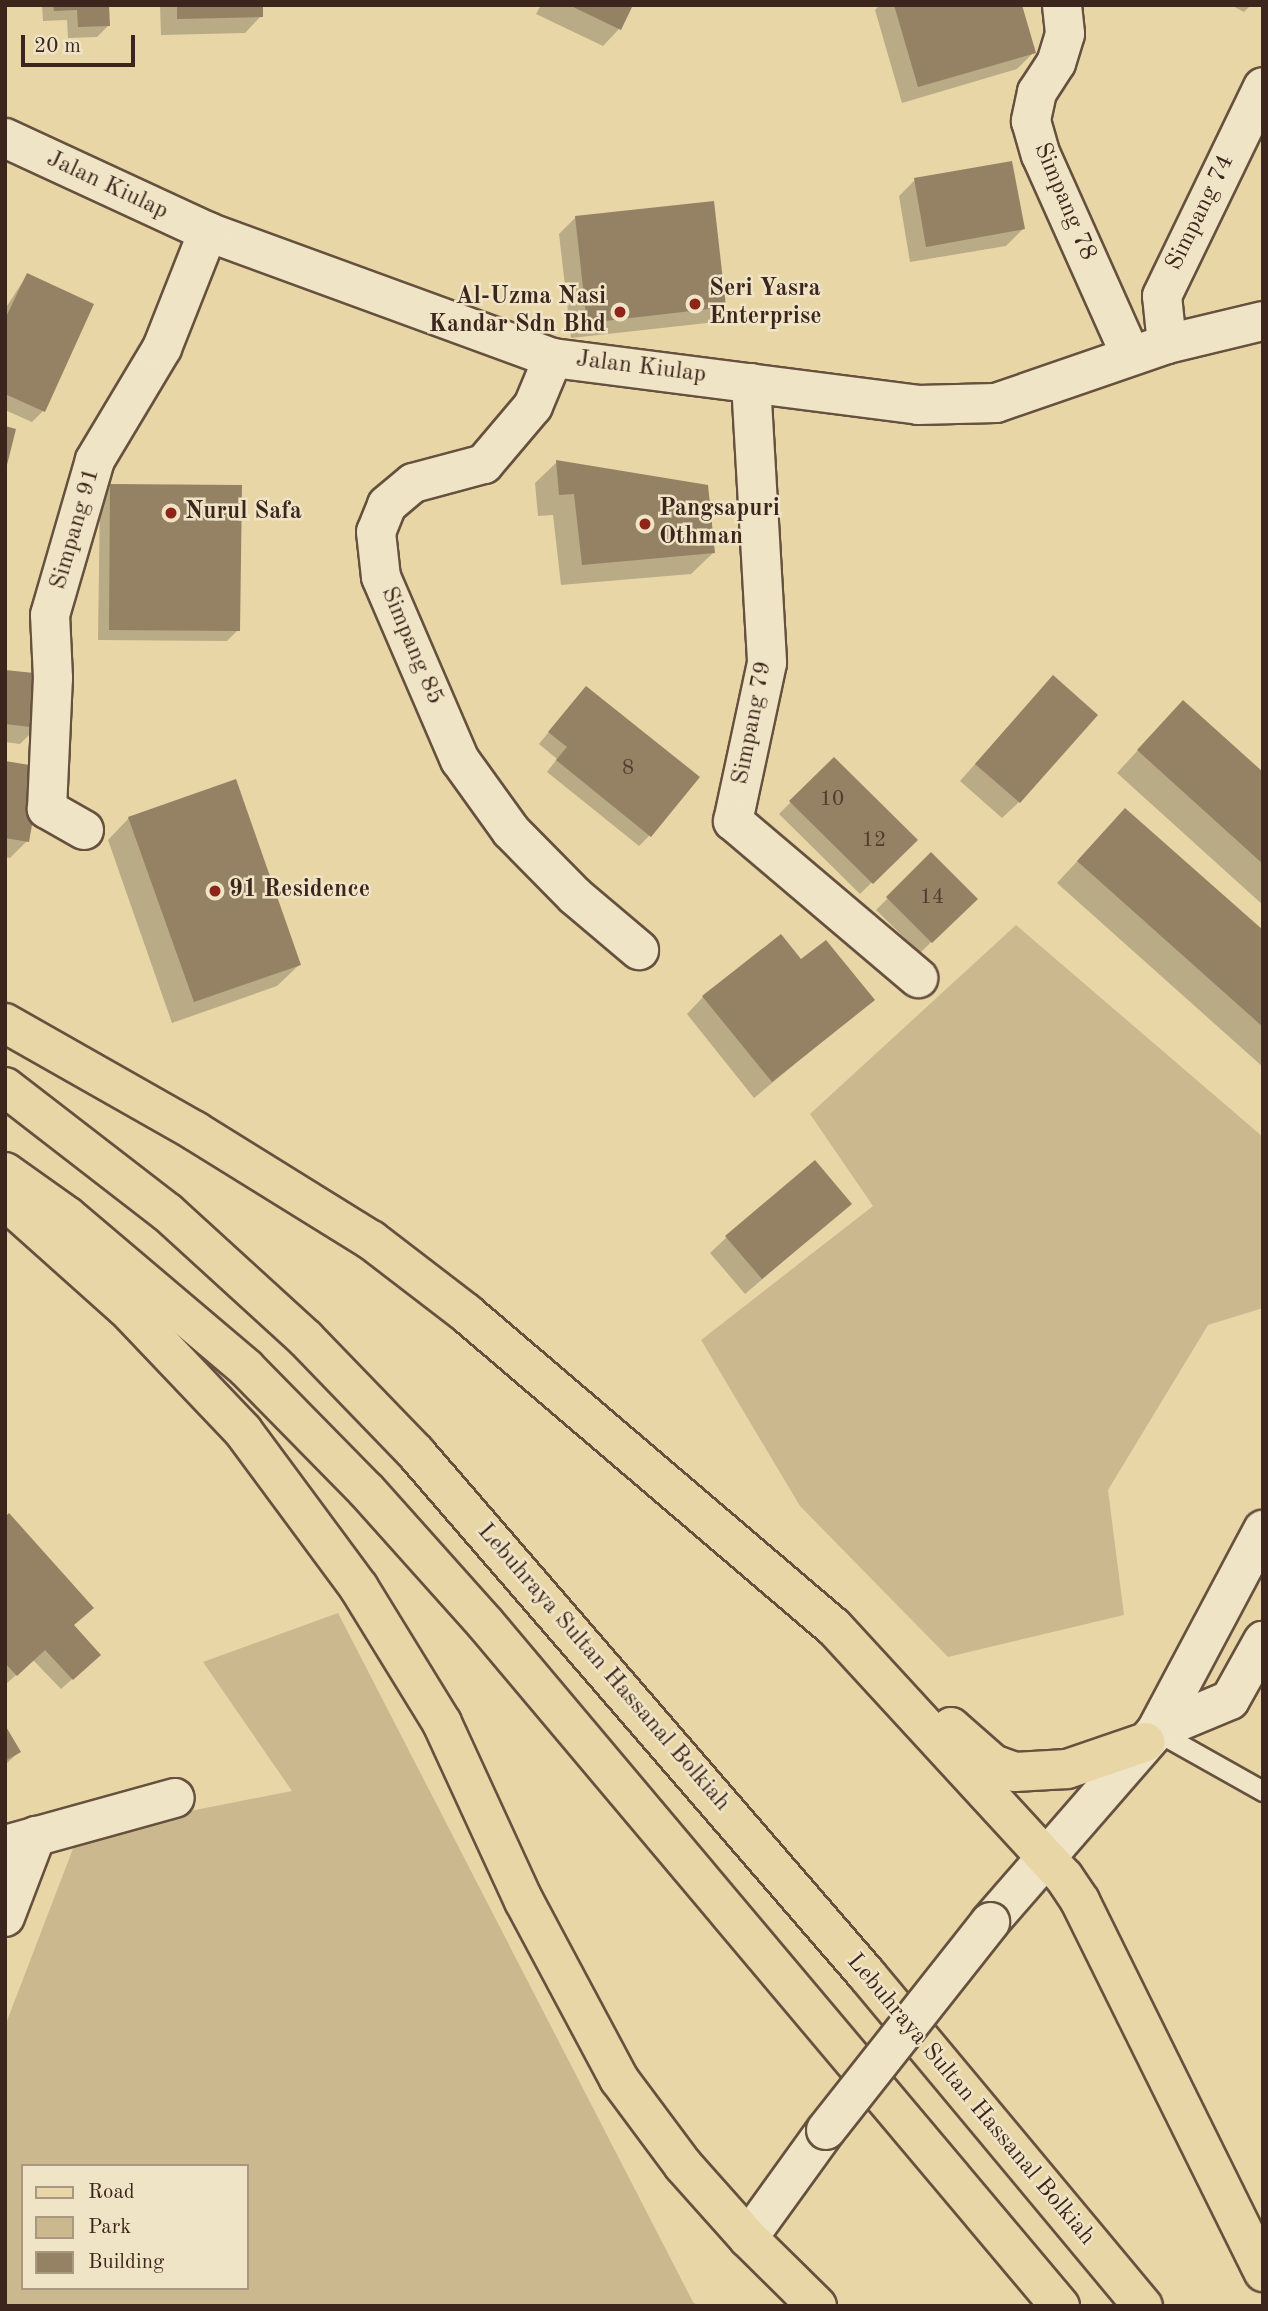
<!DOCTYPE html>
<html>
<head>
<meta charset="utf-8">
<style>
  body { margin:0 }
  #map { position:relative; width:1268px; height:2311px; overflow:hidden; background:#e8d6a7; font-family:"Old Standard TT",serif }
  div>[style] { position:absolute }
  .green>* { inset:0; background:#cbb88f }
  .shadow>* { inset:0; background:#0003 }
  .building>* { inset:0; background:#958164 }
  .roads { filter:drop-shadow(2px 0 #66513f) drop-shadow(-2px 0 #66513f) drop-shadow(0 2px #66513f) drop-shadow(0 -2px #66513f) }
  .lane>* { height:19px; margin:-9.5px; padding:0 9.5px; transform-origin:9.5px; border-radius:9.5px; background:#f0e4c6 }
  .street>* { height:38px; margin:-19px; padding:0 19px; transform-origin:19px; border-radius:19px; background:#f0e4c6 }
  .primary>* { height:38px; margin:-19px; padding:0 19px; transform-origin:19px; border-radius:19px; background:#e8d6a7 }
  .highway>* { height:38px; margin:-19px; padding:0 19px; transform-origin:19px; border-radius:19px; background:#e8d6a7 }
  .bridges { filter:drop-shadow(2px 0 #66513f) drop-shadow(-2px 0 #66513f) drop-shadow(0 2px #66513f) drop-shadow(0 -2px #66513f) }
  .street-bridge>* { height:38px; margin:-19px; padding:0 19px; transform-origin:19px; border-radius:19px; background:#f0e4c6 }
  .dots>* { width:19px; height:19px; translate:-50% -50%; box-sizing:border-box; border:4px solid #f0e4c6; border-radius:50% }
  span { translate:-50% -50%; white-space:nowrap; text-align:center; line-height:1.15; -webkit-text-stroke:5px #f0e4c6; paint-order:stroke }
  .number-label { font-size:21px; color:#523c2e }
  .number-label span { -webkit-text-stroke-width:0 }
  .street-label { font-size:24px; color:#3b251c }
  .poi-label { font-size:24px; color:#3b251c; font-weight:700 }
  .left { translate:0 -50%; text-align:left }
  .right { translate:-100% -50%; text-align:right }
  .frame { position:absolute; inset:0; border:7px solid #3b251c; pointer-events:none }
  .legend { position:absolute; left:21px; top:2164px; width:228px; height:126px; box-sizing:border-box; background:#f0e4c6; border:2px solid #a89882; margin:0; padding:9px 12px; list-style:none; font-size:21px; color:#3b251c }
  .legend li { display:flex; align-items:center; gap:14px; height:35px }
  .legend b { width:35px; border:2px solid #a89882 }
  .scale { position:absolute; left:21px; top:35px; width:114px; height:32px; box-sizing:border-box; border:4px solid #3b251c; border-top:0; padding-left:9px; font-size:21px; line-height:24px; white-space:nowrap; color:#3b251c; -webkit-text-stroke:5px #f0e4c6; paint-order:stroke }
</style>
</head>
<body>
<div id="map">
  <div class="green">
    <i style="clip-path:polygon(1016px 925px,1263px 1137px,1263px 1308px,1208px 1325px,1108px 1490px,1124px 1615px,948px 1657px,800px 1506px,701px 1340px,873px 1206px,810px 1114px)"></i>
    <i style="clip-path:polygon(evenodd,338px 1613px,693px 2302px,698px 2306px,5px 2306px,5px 2026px,79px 1833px,292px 1791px,203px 1662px,338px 1613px,23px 2166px,247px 2166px,247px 2288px,23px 2288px,23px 2166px)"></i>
  </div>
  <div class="shadow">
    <i style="clip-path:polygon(42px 5px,107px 5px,108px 26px,97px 37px,68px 38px,67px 20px,43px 21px)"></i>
    <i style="clip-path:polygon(160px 5px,261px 5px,261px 16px,245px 33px,161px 35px)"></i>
    <i style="clip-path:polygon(541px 5px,631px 5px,619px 29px,603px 46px,536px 14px)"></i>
    <i style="clip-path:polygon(880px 5px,1020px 5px,1034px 52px,1017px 69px,902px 103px,875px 10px)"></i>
    <i style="clip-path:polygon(1231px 5px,1251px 5px,1244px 12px)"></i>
    <i style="clip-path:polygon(915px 180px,1023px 229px,1006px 246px,910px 262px,899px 196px)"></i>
    <i style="clip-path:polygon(576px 217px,724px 307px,707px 323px,571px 338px,559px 234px)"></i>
    <i style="clip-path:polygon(27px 275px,43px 411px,32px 422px,5px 410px,5px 309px)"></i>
    <i style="clip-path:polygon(557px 462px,713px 553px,691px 574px,561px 585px,553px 515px,538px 516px,535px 483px)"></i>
    <i style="clip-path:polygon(111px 486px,238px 630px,227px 641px,98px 640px,100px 497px)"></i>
    <i style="clip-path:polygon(5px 672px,37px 727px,20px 744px,5px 742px)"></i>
    <i style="clip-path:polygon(1037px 694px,1019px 802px,1002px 818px,960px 781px)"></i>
    <i style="clip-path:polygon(575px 700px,650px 835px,639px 846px,547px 772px,557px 759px,539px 744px)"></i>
    <i style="clip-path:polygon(1162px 724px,1263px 774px,1263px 905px,1117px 773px)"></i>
    <i style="clip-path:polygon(834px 759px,915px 840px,860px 894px,779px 814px)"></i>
    <i style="clip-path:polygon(5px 762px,27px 841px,10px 858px,5px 857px)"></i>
    <i style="clip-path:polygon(1125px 810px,1263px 933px,1263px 1067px,1057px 883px)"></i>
    <i style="clip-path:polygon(129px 818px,299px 965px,277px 986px,172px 1023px,108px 840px)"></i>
    <i style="clip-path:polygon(931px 855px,975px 899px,920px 953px,876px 910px)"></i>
    <i style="clip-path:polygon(801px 962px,872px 1000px,754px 1098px,687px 1014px,703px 997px)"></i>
    <i style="clip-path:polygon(850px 1204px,745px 1294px,710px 1253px,727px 1237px)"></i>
    <i style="clip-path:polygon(5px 1519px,72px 1626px,87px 1666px,61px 1689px,33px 1660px,5px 1685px)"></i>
    <i style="clip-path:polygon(5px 1729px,19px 1752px,5px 1765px)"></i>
  </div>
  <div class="building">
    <i style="clip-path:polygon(53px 5px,109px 5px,110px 26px,78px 27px,77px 10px,54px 11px)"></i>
    <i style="clip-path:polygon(177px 5px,263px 5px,263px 17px,177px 19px)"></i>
    <i style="clip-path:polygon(569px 5px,633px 5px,621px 30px)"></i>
    <i style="clip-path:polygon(894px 5px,1022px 5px,1036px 53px,918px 87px)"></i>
    <i style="clip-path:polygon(1012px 161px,1025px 229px,926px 247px,914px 178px)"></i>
    <i style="clip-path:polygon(714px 201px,726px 307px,587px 323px,575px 216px)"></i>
    <i style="clip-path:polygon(27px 273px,94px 304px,45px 412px,5px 394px,5px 319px)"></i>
    <i style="clip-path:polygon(5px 426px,16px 429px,6px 469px,5px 469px)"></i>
    <i style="clip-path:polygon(556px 460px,708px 485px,715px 553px,582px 565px,574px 494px,559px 495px)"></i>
    <i style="clip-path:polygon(110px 484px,242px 485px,240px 631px,109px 630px)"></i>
    <i style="clip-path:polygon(5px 670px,44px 674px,39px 728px,5px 724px)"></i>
    <i style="clip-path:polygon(1053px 675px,1098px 715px,1020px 803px,975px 764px)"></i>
    <i style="clip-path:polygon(586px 686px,700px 777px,651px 837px,556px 760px,567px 747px,548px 732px)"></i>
    <i style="clip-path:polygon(1183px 700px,1263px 772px,1263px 864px,1137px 750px)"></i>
    <i style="clip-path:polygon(834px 757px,918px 840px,873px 884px,789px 801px)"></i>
    <i style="clip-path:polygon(5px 761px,42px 767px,29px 842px,5px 838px)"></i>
    <i style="clip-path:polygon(236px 779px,301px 965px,194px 1002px,128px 817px)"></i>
    <i style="clip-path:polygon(1125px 808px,1263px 930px,1263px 1027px,1077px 861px)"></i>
    <i style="clip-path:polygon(931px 852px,978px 899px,932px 943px,886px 897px)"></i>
    <i style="clip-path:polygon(781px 934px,801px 959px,826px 940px,875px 1000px,772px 1082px,702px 996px)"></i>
    <i style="clip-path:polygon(815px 1160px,852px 1204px,762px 1279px,725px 1236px)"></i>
    <i style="clip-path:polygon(9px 1513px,94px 1608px,74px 1625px,101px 1655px,73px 1680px,45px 1650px,17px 1676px,5px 1663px,5px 1517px)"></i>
    <i style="clip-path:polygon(5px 1725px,21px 1752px,5px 1761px)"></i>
  </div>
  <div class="roads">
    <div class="lane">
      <i style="left:1156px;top:1731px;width:123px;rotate:29.3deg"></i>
    </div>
    <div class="street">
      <i style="left:1062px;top:5px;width:29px;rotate:84deg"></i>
      <i style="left:1065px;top:34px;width:30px;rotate:107deg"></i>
      <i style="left:1056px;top:63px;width:35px;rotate:123deg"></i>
      <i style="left:1037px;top:92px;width:30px;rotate:102deg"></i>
      <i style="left:1031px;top:121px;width:35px;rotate:74deg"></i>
      <i style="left:1041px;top:155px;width:220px;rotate:65.9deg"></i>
      <i style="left:5px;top:138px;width:224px;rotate:24.8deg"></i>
      <i style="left:208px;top:232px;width:367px;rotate:20.1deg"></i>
      <i style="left:553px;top:358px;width:368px;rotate:7.3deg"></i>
      <i style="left:918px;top:405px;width:78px;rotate:-1.5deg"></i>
      <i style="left:996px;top:403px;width:181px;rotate:-19deg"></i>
      <i style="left:1167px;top:344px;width:99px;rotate:-13.5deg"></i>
      <i style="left:1167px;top:344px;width:48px;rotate:-95.9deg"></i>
      <i style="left:1162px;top:296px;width:232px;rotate:-64.2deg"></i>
      <i style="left:553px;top:358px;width:52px;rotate:112.6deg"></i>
      <i style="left:533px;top:406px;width:76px;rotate:130.2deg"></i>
      <i style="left:484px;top:464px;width:73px;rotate:165deg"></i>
      <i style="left:413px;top:483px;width:34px;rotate:140deg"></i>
      <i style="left:387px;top:505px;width:29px;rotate:112deg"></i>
      <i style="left:376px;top:532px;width:45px;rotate:83.7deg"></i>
      <i style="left:381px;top:577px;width:199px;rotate:66.7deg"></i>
      <i style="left:460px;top:760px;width:87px;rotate:54.3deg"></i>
      <i style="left:511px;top:831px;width:91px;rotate:45.4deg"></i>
      <i style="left:575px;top:896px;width:84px;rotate:40.2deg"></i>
      <i style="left:751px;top:383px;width:280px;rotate:86.7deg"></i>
      <i style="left:767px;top:663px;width:162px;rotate:102.1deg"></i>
      <i style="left:733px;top:821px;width:243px;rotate:40.3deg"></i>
      <i style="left:84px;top:830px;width:43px;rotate:-150.4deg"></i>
      <i style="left:47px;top:809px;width:131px;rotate:-87.4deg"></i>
      <i style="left:53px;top:678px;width:63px;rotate:-92.7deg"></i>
      <i style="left:50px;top:615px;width:161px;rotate:-73.8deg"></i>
      <i style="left:95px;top:460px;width:131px;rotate:-59.1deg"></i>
      <i style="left:162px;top:348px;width:125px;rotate:-68.4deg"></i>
      <i style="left:1156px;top:1731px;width:80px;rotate:-22.7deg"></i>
      <i style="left:1230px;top:1700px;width:68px;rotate:-60.8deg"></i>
      <i style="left:5px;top:1845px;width:176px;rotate:-15.5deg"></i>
      <i style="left:5px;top:1917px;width:87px;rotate:-69.1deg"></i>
      <i style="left:990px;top:1922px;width:253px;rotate:-49deg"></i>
      <i style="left:1156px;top:1731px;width:228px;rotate:-62deg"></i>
      <i style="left:748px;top:2238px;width:133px;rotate:-54.2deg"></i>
    </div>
    <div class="primary">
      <i style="left:748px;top:2238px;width:97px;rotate:44.6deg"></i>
    </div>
    <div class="highway">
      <i style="left:5px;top:1023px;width:219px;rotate:29.6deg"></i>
      <i style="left:195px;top:1131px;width:207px;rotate:31.8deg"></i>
      <i style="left:371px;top:1240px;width:120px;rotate:37.5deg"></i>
      <i style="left:466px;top:1313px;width:482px;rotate:40.5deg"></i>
      <i style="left:833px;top:1626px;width:341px;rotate:47.4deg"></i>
      <i style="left:1064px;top:1877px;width:29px;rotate:56deg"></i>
      <i style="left:1080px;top:1901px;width:414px;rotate:63.7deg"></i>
      <i style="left:5px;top:1087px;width:205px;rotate:37.7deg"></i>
      <i style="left:167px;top:1212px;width:188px;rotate:42.4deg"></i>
      <i style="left:306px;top:1339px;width:158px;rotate:46deg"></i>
      <i style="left:416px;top:1453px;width:690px;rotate:49.17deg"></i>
      <i style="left:867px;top:1975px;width:431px;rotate:50.2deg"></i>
      <i style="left:5px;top:1172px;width:76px;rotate:35.4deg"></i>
      <i style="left:67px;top:1216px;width:235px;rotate:40.3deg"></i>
      <i style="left:246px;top:1368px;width:171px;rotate:45.5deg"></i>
      <i style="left:366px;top:1490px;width:178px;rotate:48.2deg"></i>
      <i style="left:485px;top:1623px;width:893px;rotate:49.91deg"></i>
      <i style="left:5px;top:1200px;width:162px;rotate:41.8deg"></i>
      <i style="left:126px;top:1308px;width:170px;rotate:46.4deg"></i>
      <i style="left:243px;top:1431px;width:195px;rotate:53.5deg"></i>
      <i style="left:359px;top:1588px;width:158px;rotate:58.4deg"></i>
      <i style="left:442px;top:1723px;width:196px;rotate:65.3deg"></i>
      <i style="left:524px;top:1901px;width:202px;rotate:61.9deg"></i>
      <i style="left:619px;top:2079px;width:107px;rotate:53.3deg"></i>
      <i style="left:683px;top:2165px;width:98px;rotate:48.3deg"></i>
      <i style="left:951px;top:1727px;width:56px;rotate:41.4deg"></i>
      <i style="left:993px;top:1764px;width:23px;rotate:20deg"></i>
      <i style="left:1015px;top:1772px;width:52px;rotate:-3.3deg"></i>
      <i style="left:1067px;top:1769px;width:83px;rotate:-18.9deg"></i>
    </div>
  </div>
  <div class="bridges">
    <div class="street-bridge">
      <i style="left:826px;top:2130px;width:265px;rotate:-51.7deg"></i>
    </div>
  </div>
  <div class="dots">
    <i style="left:695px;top:304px;background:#8f2418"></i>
    <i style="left:620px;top:312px;background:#8f2418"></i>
    <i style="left:171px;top:513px;background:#8f2418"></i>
    <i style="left:645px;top:524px;background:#8f2418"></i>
    <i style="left:215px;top:891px;background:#8f2418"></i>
  </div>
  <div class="number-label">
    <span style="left:628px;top:769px">8</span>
    <span style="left:832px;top:800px">10</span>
    <span style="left:874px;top:841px">12</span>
    <span style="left:932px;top:898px">14</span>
  </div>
  <div class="street-label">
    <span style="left:107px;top:186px;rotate:25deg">Jalan Kiulap</span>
    <span style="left:1064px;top:202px;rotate:67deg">Simpang 78</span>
    <span style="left:1201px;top:213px;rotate:-64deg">Simpang 74</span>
    <span style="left:641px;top:368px;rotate:7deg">Jalan Kiulap</span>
    <span style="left:76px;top:529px;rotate:-74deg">Simpang 91</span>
    <span style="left:411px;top:646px;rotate:67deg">Simpang 85</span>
    <span style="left:753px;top:723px;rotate:-79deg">Simpang 79</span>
    <span style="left:603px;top:1668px;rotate:49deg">Lebuhraya Sultan Hassanal Bolkiah</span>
    <span style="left:970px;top:2100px;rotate:50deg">Lebuhraya Sultan Hassanal Bolkiah</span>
  </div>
  <div class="poi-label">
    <span class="left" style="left:709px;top:304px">Seri Yasra<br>Enterprise</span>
    <span class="right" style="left:606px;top:312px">Al-Uzma Nasi<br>Kandar Sdn Bhd</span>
    <span class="left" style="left:659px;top:524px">Pangsapuri<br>Othman</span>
    <span class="left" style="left:185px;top:513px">Nurul Safa</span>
    <span class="left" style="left:229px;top:891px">91 Residence</span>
  </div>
  <div class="frame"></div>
  <ul class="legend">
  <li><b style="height:9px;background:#e8d6a7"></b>Road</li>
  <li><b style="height:19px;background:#cbb88f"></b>Park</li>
  <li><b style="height:19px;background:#958164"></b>Building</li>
  </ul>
  <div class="scale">20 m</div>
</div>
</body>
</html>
